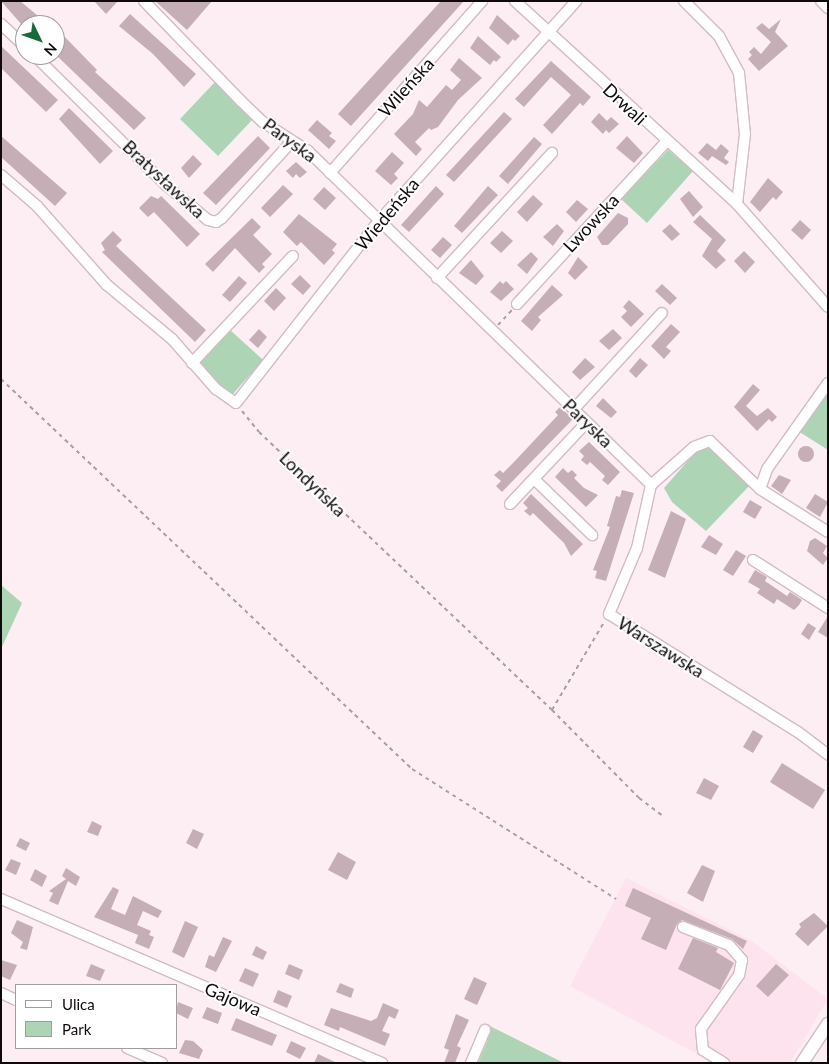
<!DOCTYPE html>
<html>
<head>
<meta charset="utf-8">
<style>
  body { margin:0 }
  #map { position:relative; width:829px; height:1064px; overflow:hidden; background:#fdeef3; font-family:Lato,sans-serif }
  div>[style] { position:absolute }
  .built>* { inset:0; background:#fde3ed }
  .green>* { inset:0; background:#acd4b5 }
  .building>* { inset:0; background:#c5aeb6 }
  .round { border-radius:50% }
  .path>* { height:2px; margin-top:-1px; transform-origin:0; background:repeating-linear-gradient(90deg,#aa9ea2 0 4px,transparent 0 8px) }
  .roads { filter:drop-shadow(1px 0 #d2bcc4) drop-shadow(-1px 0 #d2bcc4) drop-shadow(0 1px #d2bcc4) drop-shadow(0 -1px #d2bcc4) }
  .minor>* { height:10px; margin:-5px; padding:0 5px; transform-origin:5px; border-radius:5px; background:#fff }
  .major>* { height:12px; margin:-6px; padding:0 6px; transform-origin:6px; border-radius:6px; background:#fff }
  span { translate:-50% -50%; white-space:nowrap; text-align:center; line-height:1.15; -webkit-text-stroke:4px #fff; paint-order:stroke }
  .street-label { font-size:18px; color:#10090c }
  .frame { position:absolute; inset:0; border:2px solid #10090c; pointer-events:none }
  .legend { position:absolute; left:15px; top:984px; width:162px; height:65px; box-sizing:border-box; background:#fff; border:1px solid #9f9d9e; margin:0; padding:6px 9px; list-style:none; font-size:15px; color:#10090c }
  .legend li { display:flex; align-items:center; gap:10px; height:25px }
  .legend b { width:25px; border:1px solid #9f9d9e }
  .north { position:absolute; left:15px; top:15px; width:50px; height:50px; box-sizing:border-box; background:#fff; border:1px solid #9f9d9e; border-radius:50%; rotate:132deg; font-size:14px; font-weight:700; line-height:20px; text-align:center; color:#10090c }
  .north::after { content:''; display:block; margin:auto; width:18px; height:22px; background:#196838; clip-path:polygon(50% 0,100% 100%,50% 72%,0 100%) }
</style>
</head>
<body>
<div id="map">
  <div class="built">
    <i style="clip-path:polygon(626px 878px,750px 940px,828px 999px,790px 1063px,714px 1063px,570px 986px)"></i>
  </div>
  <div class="green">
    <i style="clip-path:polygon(215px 82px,254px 118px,218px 156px,180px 119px)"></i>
    <i style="clip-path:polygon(668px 150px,693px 171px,647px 223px,621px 199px)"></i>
    <i style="clip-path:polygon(229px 329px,263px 360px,232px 395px,214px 382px,200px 361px)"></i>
    <i style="clip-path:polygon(828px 391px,828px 450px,798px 431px)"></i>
    <i style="clip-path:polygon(706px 446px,715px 447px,751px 484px,706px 531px,672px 502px,664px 488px,700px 447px)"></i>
    <i style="clip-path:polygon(1px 585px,22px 603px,1px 649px)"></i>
    <i style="clip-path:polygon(488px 1025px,564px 1063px,478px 1063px,491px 1032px)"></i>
  </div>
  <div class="building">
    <i style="clip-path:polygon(1px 1px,20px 1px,49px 25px,22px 25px)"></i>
    <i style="clip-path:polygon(94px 1px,118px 1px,106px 14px)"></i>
    <i style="clip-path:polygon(155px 1px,212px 1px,187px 30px)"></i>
    <i style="clip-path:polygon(441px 1px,464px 1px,351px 126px,338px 114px)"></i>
    <i style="clip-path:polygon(130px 14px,196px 74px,184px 87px,153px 54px,119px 26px)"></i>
    <i style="clip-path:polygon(497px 15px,520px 36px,515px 41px,513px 39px,508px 45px,489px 28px)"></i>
    <i style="clip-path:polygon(781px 19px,775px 32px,788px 46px,759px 71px,748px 59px,752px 55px,749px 52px,754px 47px,761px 54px,771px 42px,756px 28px,762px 23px,769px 29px)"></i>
    <i style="clip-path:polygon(61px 33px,97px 70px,95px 72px,146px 118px,134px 130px,55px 54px,55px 39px)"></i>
    <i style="clip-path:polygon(478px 36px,501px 57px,496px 62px,494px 60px,490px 65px,470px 48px)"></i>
    <i style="clip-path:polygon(1px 46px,58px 100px,46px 112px,1px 68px)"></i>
    <i style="clip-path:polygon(459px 58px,482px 78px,458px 100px,438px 127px,431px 130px,429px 128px,415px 142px,422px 149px,416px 156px,394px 134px,413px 114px,419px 100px,427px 107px,446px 85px,452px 90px,461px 80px,450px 70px)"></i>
    <i style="clip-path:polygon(551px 61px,591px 97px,583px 106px,580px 103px,552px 134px,543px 125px,571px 95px,551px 77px,524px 107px,515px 99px)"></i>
    <i style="clip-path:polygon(69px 108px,113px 151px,100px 164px,59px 119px)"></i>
    <i style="clip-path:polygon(504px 112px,512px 119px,454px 182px,446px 175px)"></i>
    <i style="clip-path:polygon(599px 113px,607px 121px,611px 117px,619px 124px,609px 133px,606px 130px,603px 134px,591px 122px)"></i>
    <i style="clip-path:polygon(317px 120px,332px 133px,329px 136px,336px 141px,329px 149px,308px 130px)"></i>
    <i style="clip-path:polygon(1px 136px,67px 193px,55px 206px,1px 157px)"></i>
    <i style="clip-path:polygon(258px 136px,270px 148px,216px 205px,203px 193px)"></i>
    <i style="clip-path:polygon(627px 136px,643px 153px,634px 163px,616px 148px)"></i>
    <i style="clip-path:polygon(534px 137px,542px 144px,508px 184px,499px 176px)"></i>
    <i style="clip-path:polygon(707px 143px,716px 150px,721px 144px,729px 151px,724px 158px,729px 162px,726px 165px,712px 156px,708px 161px,698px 153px)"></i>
    <i style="clip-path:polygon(392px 152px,404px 163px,394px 174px,398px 178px,391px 185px,375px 171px)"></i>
    <i style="clip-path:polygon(193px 155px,202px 164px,189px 178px,181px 168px)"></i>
    <i style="clip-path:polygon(296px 162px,307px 172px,300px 178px,296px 174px,293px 178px,286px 171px)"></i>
    <i style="clip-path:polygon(768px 178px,783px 192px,776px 200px,773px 197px,760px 212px,750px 202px)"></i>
    <i style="clip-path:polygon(283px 185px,293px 194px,270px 217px,261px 208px)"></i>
    <i style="clip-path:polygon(436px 186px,444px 194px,409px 232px,401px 225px)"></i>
    <i style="clip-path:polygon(488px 186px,498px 195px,462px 233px,454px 226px)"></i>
    <i style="clip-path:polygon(324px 187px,336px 198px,325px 210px,313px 199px)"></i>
    <i style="clip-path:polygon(689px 191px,703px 207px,693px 217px,680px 199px)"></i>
    <i style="clip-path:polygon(533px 195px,543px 204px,527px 222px,517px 212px)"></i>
    <i style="clip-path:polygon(151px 196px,158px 199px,161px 196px,200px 234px,187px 247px,154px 212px,148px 217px,139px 208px)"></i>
    <i style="clip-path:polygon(577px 200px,588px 209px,576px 222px,566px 212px)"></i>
    <i style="clip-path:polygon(618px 213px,628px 218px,628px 224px,608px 245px,602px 245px,597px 237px)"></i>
    <i style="clip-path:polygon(299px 214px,337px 244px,332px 250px,335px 253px,324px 265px,301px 242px,297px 246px,283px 232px)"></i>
    <i style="clip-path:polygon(700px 215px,726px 240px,717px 251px,726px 260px,716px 269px,702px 256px,712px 239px,693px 222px)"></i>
    <i style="clip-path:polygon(252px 218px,261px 227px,253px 235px,272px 254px,262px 264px,265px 267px,259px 273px,235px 248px,213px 272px,205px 264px)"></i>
    <i style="clip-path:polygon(800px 220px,811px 230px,802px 240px,791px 230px)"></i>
    <i style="clip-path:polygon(557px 224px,564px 231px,553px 246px,543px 237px)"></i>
    <i style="clip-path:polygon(670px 224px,680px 234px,672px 241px,662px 231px)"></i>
    <i style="clip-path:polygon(113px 231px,122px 240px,116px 246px,206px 330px,195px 342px,102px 252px,105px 250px,101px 243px)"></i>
    <i style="clip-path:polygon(502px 231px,513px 241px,501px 253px,490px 243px)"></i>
    <i style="clip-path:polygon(443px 237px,452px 245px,440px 258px,431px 250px)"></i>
    <i style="clip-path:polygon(744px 251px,755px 262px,745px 273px,734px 261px)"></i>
    <i style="clip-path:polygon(531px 252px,538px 259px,527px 274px,517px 265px)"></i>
    <i style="clip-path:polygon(578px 257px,588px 267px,575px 280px,568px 273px)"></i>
    <i style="clip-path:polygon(471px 260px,484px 276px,476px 285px,459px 273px)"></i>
    <i style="clip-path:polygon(300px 275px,311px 286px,303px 295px,291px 284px)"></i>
    <i style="clip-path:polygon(239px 276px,247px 283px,230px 302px,222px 295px)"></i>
    <i style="clip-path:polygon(500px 281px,503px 284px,506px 281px,514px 289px,501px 301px,490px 292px)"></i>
    <i style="clip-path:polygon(662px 284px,677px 298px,670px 305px,655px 291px)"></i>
    <i style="clip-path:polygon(552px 285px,563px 295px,538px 317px,541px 320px,532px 331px,521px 321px)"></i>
    <i style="clip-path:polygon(276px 288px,286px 298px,274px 311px,264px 301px)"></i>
    <i style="clip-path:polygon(629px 300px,644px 314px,631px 327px,621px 317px,627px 311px,623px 307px)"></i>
    <i style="clip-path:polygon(671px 324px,680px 332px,666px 347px,671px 351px,664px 359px,651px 346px)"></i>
    <i style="clip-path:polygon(259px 329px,267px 337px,258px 348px,249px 340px)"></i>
    <i style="clip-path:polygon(613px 329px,622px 338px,609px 350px,599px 341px)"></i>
    <i style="clip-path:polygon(585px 358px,595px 367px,580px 380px,572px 372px)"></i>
    <i style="clip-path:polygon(640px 358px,648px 365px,636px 378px,629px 371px)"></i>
    <i style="clip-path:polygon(753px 384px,760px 390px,746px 406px,757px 416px,768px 408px,777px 417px,772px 422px,769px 419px,757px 431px,734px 407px)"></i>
    <i style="clip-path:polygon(603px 398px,617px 412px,611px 418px,596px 406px)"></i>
    <i style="clip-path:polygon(560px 407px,573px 419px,502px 492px,496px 486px,501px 481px,494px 475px,500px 470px,503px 473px,514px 462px,558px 415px,555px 412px)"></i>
    <i style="clip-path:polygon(589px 442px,620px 472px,608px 485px,602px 480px,605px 476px,590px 462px,587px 465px,581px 460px,584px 456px,579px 451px)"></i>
    <i class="round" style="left:798px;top:446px;width:16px;height:16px"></i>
    <i style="clip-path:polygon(563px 468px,568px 473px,572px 470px,577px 475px,574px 478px,584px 488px,598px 495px,586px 507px,555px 477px)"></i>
    <i style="clip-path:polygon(779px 475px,791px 480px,782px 494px,771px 486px)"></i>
    <i style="clip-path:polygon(622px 490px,634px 493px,606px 581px,595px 578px,597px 571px,593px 570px,610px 527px,607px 526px,616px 496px,620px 497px)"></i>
    <i style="clip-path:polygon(531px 494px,583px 544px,571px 556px,564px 543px,533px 513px,530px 516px,524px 511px,528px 508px,523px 503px)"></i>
    <i style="clip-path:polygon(815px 494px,828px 502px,820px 517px,806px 508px)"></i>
    <i style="clip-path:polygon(750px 500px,762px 507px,755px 519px,743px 512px)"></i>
    <i style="clip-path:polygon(671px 511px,686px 519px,665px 578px,648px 570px)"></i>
    <i style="clip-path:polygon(709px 535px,723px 544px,716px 555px,701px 547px)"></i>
    <i style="clip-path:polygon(815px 538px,827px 546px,823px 553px,828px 558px,823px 565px,807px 551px,810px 541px)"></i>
    <i style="clip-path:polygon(736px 550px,746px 556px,733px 576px,723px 570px)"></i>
    <i style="clip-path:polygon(755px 570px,767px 577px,765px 581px,787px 596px,790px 592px,802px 600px,799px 605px,794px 610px,777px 599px,774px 604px,757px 593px,760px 589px,748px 582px)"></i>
    <i style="clip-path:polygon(828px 616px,828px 638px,818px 632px)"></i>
    <i style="clip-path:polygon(808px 623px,816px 628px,809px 640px,801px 634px)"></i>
    <i style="clip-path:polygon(753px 730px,763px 736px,753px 753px,743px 747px)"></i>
    <i style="clip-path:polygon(782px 763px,825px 790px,813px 809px,770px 782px)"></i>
    <i style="clip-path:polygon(704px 778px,719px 786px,711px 800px,696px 793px)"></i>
    <i style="clip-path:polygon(92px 821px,102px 826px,98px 836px,87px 832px)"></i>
    <i style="clip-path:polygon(193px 829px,204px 834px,197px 849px,186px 843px)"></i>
    <i style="clip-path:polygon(20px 838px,30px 843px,26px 851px,16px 846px)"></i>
    <i style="clip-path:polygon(338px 852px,356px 862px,347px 880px,328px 870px)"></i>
    <i style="clip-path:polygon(11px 859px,21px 863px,16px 875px,5px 870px)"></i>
    <i style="clip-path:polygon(702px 865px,715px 871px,703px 902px,687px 893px)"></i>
    <i style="clip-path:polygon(66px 868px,80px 877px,76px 886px,68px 881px,58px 905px,49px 901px,53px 893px,49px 891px,66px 879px,62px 876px)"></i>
    <i style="clip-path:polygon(35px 869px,47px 876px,42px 887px,30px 880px)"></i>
    <i style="clip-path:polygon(113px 887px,119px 890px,111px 909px,125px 915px,133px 896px,162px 911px,158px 918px,143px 911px,137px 925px,151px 931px,149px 935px,154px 937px,149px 949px,135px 943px,138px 935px,94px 917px)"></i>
    <i style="clip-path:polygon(633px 888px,747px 941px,743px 949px,732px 939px,682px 920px,677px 924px,666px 950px,641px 939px,651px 918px,625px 906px)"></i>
    <i style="clip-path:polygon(814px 913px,828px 926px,808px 946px,795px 934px,801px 927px,799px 924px)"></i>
    <i style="clip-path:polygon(17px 920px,33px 927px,27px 950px,20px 948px,23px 942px,11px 933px)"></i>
    <i style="clip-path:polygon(185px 921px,198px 927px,184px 958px,172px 952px)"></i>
    <i style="clip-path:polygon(223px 937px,232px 941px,216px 972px,205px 967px,209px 955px,214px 957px)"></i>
    <i style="clip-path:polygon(693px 938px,718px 948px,716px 952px,734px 963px,720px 990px,678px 969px)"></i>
    <i style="clip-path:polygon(256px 946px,267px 952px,263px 960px,252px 955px)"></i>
    <i style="clip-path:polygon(1px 960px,17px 965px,10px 980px,1px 976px)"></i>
    <i style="clip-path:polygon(91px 964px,105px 970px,100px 981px,86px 976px)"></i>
    <i style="clip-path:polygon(289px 964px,303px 970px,299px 980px,285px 974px)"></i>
    <i style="clip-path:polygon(776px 964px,789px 975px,768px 997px,756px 986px)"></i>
    <i style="clip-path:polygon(245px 968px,259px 974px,253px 987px,239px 981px)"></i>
    <i style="clip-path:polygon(474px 977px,487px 983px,477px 1005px,464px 999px)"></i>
    <i style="clip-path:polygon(340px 983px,354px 989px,351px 998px,336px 992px)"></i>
    <i style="clip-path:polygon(278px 990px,292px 996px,287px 1008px,273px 1002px)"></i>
    <i style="clip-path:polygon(178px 1002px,193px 1008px,188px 1019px,176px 1013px)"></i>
    <i style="clip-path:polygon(383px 1003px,399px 1010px,395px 1019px,389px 1016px,382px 1031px,390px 1034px,385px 1046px,340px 1027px,339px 1031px,324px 1025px,331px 1008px,371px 1021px,377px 1018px)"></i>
    <i style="clip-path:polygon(207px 1007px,222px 1013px,218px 1024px,202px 1018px)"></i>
    <i style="clip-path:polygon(456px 1014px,469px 1020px,457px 1046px,461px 1048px,455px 1063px,444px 1063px,449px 1050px,444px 1048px)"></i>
    <i style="clip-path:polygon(236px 1018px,277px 1035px,272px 1046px,231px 1030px)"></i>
    <i style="clip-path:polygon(185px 1040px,193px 1041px,203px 1050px,199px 1059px,179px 1053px)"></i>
    <i style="clip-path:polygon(291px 1041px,306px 1048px,300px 1059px,286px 1052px)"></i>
    <i style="clip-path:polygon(318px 1054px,337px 1063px,314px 1063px)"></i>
  </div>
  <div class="path">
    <i style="left:498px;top:325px;width:21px;rotate:-47deg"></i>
    <i style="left:1px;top:379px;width:567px;rotate:43.5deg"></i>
    <i style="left:412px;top:769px;width:242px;rotate:32.5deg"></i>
    <i style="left:242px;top:411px;width:27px;rotate:51deg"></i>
    <i style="left:259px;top:432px;width:404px;rotate:43.5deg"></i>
    <i style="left:552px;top:710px;width:124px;rotate:45.3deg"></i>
    <i style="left:639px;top:798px;width:31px;rotate:37deg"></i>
    <i style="left:552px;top:710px;width:102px;rotate:-59.4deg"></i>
  </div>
  <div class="roads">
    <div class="minor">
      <i style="left:144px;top:1px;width:139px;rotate:45.9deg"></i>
      <i style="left:241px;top:101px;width:30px;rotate:44deg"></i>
      <i style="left:263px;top:122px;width:54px;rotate:32.8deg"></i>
      <i style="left:308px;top:151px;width:479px;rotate:44.2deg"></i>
      <i style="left:515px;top:1px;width:301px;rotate:42.4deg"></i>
      <i style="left:684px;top:1px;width:49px;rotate:45deg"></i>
      <i style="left:719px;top:36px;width:42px;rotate:61.6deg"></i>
      <i style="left:739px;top:73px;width:61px;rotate:84.4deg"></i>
      <i style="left:745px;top:134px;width:70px;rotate:96.5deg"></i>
      <i style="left:737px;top:204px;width:137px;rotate:48.5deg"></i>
      <i style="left:821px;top:1px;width:10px;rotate:45deg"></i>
      <i style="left:1px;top:24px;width:33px;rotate:43deg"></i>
      <i style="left:34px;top:55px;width:187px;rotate:44.6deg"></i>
      <i style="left:167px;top:186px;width:53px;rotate:39.7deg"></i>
      <i style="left:208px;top:220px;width:8px;rotate:14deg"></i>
      <i style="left:216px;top:222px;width:7px;rotate:-34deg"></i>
      <i style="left:222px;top:218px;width:104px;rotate:-47.7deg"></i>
      <i style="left:330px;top:173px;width:230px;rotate:-48.5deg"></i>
      <i style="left:1px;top:175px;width:48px;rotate:40.7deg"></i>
      <i style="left:37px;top:206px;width:106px;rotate:48.5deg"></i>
      <i style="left:107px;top:285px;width:85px;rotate:39.7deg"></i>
      <i style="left:172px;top:339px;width:67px;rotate:48.7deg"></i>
      <i style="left:216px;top:389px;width:24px;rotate:35deg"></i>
      <i style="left:236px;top:403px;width:230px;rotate:-51.9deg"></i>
      <i style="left:378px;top:222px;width:297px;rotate:-48.1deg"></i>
      <i style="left:437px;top:278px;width:170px;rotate:-47.4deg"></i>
      <i style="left:517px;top:304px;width:220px;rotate:-47.4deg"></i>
      <i style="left:192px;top:363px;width:147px;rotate:-46.7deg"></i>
      <i style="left:828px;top:383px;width:105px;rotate:125.3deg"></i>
      <i style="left:767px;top:469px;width:21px;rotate:109deg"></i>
      <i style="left:760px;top:489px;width:80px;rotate:32.3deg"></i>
      <i style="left:574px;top:409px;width:130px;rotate:-47.5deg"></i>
      <i style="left:534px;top:479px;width:81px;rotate:44deg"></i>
      <i style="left:651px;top:485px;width:65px;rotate:102.5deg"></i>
      <i style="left:637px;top:548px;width:72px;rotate:113deg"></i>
      <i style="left:609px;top:614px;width:223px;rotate:32deg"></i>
      <i style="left:798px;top:732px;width:38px;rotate:37deg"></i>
      <i style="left:651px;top:485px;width:57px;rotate:-41.5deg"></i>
      <i style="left:694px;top:447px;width:17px;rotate:-21deg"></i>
      <i style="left:710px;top:441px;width:69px;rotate:43.8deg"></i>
      <i style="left:510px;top:504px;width:112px;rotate:-46.8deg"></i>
      <i style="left:753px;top:560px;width:89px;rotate:32.6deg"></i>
      <i style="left:1px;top:899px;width:415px;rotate:23.3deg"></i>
      <i style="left:683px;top:927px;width:49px;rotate:21.4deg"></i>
      <i style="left:729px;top:945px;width:20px;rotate:49deg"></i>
      <i style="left:742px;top:960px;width:15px;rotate:101deg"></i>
      <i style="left:739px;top:975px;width:66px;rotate:125.1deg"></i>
      <i style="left:701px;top:1029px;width:21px;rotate:85deg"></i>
      <i style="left:703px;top:1050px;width:25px;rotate:32deg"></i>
      <i style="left:1px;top:993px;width:17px;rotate:25deg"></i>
      <i style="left:127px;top:1048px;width:38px;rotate:23deg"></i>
      <i style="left:471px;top:1063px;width:36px;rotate:-67deg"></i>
    </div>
    <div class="major">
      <i style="left:802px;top:1063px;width:47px;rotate:-56.3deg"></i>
    </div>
  </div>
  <div class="street-label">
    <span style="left:406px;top:87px;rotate:-48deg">Wileńska</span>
    <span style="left:625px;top:104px;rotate:43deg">Drwali</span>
    <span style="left:290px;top:140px;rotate:36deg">Paryska</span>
    <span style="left:164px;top:179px;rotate:43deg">Bratysławska</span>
    <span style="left:387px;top:214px;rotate:-50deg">Wiedeńska</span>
    <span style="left:591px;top:223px;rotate:-47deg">Lwowska</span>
    <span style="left:588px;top:423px;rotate:44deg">Paryska</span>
    <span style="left:313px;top:484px;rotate:44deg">Londyńska</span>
    <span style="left:661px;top:647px;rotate:32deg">Warszawska</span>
    <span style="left:233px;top:999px;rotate:23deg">Gajowa</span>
  </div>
  <div class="frame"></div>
  <ul class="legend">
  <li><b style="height:6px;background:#fff"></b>Ulica</li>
  <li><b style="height:14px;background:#acd4b5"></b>Park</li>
  </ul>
  <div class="north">N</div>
</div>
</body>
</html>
